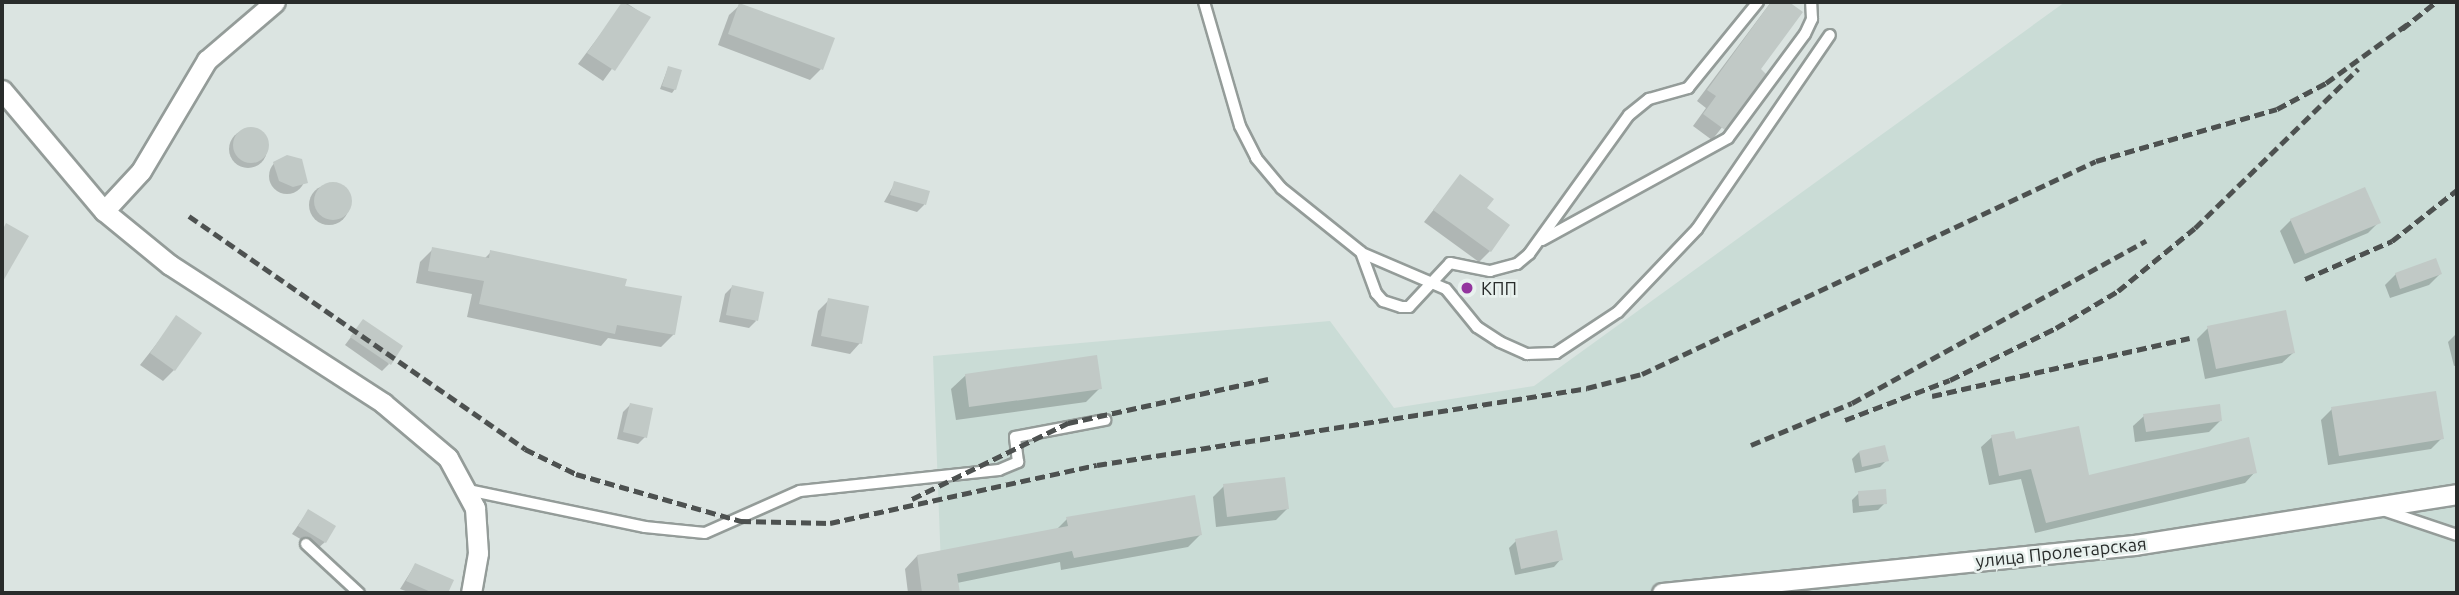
<!DOCTYPE html>
<html>
<head>
<meta charset="utf-8">
<style>
  body { margin:0 }
  #map { position:relative; width:2459px; height:595px; overflow:hidden; background:#dbe4e1; font-family:Ubuntu,sans-serif }
  div>[style] { position:absolute }
  .built>* { inset:0; background:#cadcd6 }
  .shadow>* { inset:0; background:#0003 }
  .round { border-radius:50% }
  .building>* { inset:0; background:#c1c9c6 }
  .roads { filter:drop-shadow(2px 0 #949c99) drop-shadow(-2px 0 #949c99) drop-shadow(0 2px #949c99) drop-shadow(0 -2px #949c99) }
  .service>* { height:10px; margin:-5px; padding:0 5px; transform-origin:5px; border-radius:5px; background:#fff }
  .minor>* { height:19px; margin:-9.5px; padding:0 9.5px; transform-origin:9.5px; border-radius:9.5px; background:#fff }
  .rail>* { height:5px; margin-top:-2.5px; transform-origin:0; background:repeating-linear-gradient(90deg,#4d5150 0 10px,transparent 0 15px) }
  .dots>* { width:19px; height:19px; translate:-50% -50%; box-sizing:border-box; border:4px solid #e8f1ee; border-radius:50% }
  span { translate:-50% -50%; white-space:nowrap; text-align:center; line-height:1.15; -webkit-text-stroke:5px #e8f1ee; paint-order:stroke }
  .poi-label { font-size:18px; color:#292c2b }
  .left { translate:0 -50%; text-align:left }
  .street-label { font-size:18px; color:#292c2b }
  .frame { position:absolute; inset:0; border:4px solid #292c2b; pointer-events:none }
</style>
</head>
<body>
<div id="map">
  <div class="built">
    <i style="clip-path:polygon(2065px 2px,2457px 2px,2457px 593px,942px 593px,933px 356px,1330px 321px,1394px 408px,1534px 386px)"></i>
  </div>
  <div class="shadow">
    <i style="clip-path:polygon(625px 2px,649px 18px,603px 81px,578px 64px)"></i>
    <i style="clip-path:polygon(1771px 2px,1786px 2px,1801px 12px,1758px 70px,1764px 74px,1712px 140px,1693px 126px,1706px 108px,1697px 101px)"></i>
    <i style="clip-path:polygon(740px 5px,821px 69px,810px 80px,718px 45px,729px 15px)"></i>
    <i style="clip-path:polygon(668px 68px,675px 89px,672px 93px,660px 89px)"></i>
    <i class="round" style="left:229px;top:130px;width:38px;height:38px"></i>
    <i class="round" style="left:269px;top:158px;width:36px;height:36px"></i>
    <i style="clip-path:polygon(1460px 176px,1485px 209px,1490px 251px,1479px 262px,1424px 222px)"></i>
    <i style="clip-path:polygon(895px 183px,928px 192px,924px 205px,917px 212px,884px 202px)"></i>
    <i class="round" style="left:309px;top:185px;width:40px;height:40px"></i>
    <i style="clip-path:polygon(2291px 220px,2379px 222px,2368px 233px,2294px 264px,2280px 231px)"></i>
    <i style="clip-path:polygon(433px 249px,484px 259px,491px 252px,623px 287px,674px 334px,661px 347px,608px 338px,601px 346px,467px 317px,472px 294px,416px 283px,420px 262px)"></i>
    <i style="clip-path:polygon(2396px 274px,2440px 274px,2429px 285px,2390px 298px,2385px 285px)"></i>
    <i style="clip-path:polygon(732px 287px,756px 321px,749px 328px,719px 322px,725px 294px)"></i>
    <i style="clip-path:polygon(829px 300px,860px 343px,850px 354px,811px 346px,818px 311px)"></i>
    <i style="clip-path:polygon(177px 318px,174px 370px,163px 381px,140px 365px)"></i>
    <i style="clip-path:polygon(363px 321px,389px 364px,382px 371px,345px 345px)"></i>
    <i style="clip-path:polygon(2208px 328px,2293px 353px,2282px 363px,2205px 379px,2197px 339px)"></i>
    <i style="clip-path:polygon(2457px 333px,2457px 365px,2454px 366px,2448px 342px)"></i>
    <i style="clip-path:polygon(966px 375px,1100px 388px,1086px 402px,956px 420px,951px 389px)"></i>
    <i style="clip-path:polygon(630px 405px,645px 437px,638px 444px,617px 439px,623px 412px)"></i>
    <i style="clip-path:polygon(2332px 409px,2442px 438px,2431px 449px,2328px 465px,2321px 420px)"></i>
    <i style="clip-path:polygon(2144px 416px,2220px 421px,2209px 432px,2135px 442px,2133px 426px)"></i>
    <i style="clip-path:polygon(1992px 437px,2014px 441px,2088px 477px,2255px 472px,2245px 483px,2035px 533px,2021px 479px,1989px 485px,1981px 447px)"></i>
    <i style="clip-path:polygon(1859px 452px,1887px 460px,1880px 467px,1855px 473px,1852px 459px)"></i>
    <i style="clip-path:polygon(1224px 486px,1287px 509px,1276px 520px,1216px 527px,1213px 497px)"></i>
    <i style="clip-path:polygon(1859px 493px,1885px 503px,1878px 510px,1853px 513px,1852px 500px)"></i>
    <i style="clip-path:polygon(308px 511px,325px 542px,317px 549px,292px 534px)"></i>
    <i style="clip-path:polygon(1067px 519px,1200px 535px,1188px 547px,1061px 570px,1060px 562px,957px 583px,958px 593px,908px 593px,905px 569px,917px 556px,1056px 530px)"></i>
    <i style="clip-path:polygon(1516px 541px,1561px 559px,1554px 567px,1515px 575px,1509px 548px)"></i>
    <i style="clip-path:polygon(415px 565px,451px 581px,446px 593px,411px 593px,400px 589px)"></i>
  </div>
  <div class="building">
    <i style="clip-path:polygon(622px 2px,651px 17px,615px 71px,587px 53px)"></i>
    <i style="clip-path:polygon(1771px 2px,1789px 2px,1803px 12px,1761px 69px,1766px 74px,1725px 130px,1703px 114px,1716px 96px,1707px 90px)"></i>
    <i style="clip-path:polygon(739px 3px,835px 38px,823px 70px,728px 34px)"></i>
    <i style="clip-path:polygon(668px 66px,682px 70px,676px 90px,662px 86px)"></i>
    <i class="round" style="left:233px;top:127px;width:36px;height:36px"></i>
    <i style="clip-path:polygon(287px 155px,302px 159px,308px 183px,293px 187px,279px 181px,273px 162px)"></i>
    <i style="clip-path:polygon(1460px 174px,1494px 199px,1487px 208px,1510px 225px,1491px 252px,1433px 210px)"></i>
    <i style="clip-path:polygon(894px 181px,930px 191px,926px 205px,890px 195px)"></i>
    <i class="round" style="left:314px;top:182px;width:38px;height:38px"></i>
    <i style="clip-path:polygon(2365px 187px,2381px 223px,2305px 254px,2290px 219px)"></i>
    <i style="clip-path:polygon(6px 223px,29px 236px,2px 283px,2px 231px)"></i>
    <i style="clip-path:polygon(432px 247px,489px 258px,490px 250px,627px 279px,625px 286px,682px 296px,675px 335px,617px 325px,615px 334px,479px 304px,484px 281px,428px 271px)"></i>
    <i style="clip-path:polygon(2436px 258px,2442px 274px,2400px 289px,2395px 273px)"></i>
    <i style="clip-path:polygon(732px 285px,764px 292px,758px 321px,726px 315px)"></i>
    <i style="clip-path:polygon(828px 298px,869px 306px,862px 344px,821px 336px)"></i>
    <i style="clip-path:polygon(2286px 310px,2295px 353px,2216px 369px,2207px 326px)"></i>
    <i style="clip-path:polygon(176px 315px,202px 333px,175px 371px,150px 353px)"></i>
    <i style="clip-path:polygon(363px 319px,403px 346px,391px 365px,350px 337px)"></i>
    <i style="clip-path:polygon(1097px 355px,1102px 389px,969px 407px,965px 374px)"></i>
    <i style="clip-path:polygon(2436px 391px,2444px 439px,2339px 456px,2331px 407px)"></i>
    <i style="clip-path:polygon(630px 403px,653px 408px,647px 438px,623px 432px)"></i>
    <i style="clip-path:polygon(2220px 404px,2222px 421px,2146px 432px,2143px 414px)"></i>
    <i style="clip-path:polygon(2079px 426px,2089px 475px,2249px 437px,2257px 473px,2046px 523px,2031px 469px,1999px 476px,1991px 435px,2014px 431px,2016px 439px)"></i>
    <i style="clip-path:polygon(1885px 445px,1889px 461px,1862px 467px,1859px 451px)"></i>
    <i style="clip-path:polygon(1285px 477px,1289px 509px,1227px 517px,1223px 484px)"></i>
    <i style="clip-path:polygon(1886px 489px,1887px 504px,1859px 506px,1858px 491px)"></i>
    <i style="clip-path:polygon(1195px 495px,1202px 535px,1074px 558px,1072px 551px,957px 574px,960px 593px,922px 593px,917px 555px,1068px 526px,1066px 517px)"></i>
    <i style="clip-path:polygon(308px 509px,336px 526px,326px 543px,298px 526px)"></i>
    <i style="clip-path:polygon(1557px 530px,1563px 560px,1521px 569px,1515px 539px)"></i>
    <i style="clip-path:polygon(415px 563px,454px 580px,448px 593px,433px 593px,406px 581px)"></i>
  </div>
  <div class="roads">
    <div class="service">
      <i style="left:1204px;top:2px;width:129px;rotate:73.8deg"></i>
      <i style="left:1240px;top:126px;width:36px;rotate:63deg"></i>
      <i style="left:1256px;top:158px;width:39px;rotate:50deg"></i>
      <i style="left:1281px;top:188px;width:102px;rotate:38.7deg"></i>
      <i style="left:1361px;top:252px;width:44px;rotate:69.9deg"></i>
      <i style="left:1376px;top:293px;width:11px;rotate:49deg"></i>
      <i style="left:1383px;top:301px;width:19px;rotate:18deg"></i>
      <i style="left:1401px;top:307px;width:8px"></i>
      <i style="left:1409px;top:307px;width:60px;rotate:-47deg"></i>
      <i style="left:1450px;top:263px;width:41px;rotate:11.3deg"></i>
      <i style="left:1490px;top:271px;width:28px;rotate:-15deg"></i>
      <i style="left:1517px;top:264px;width:16px;rotate:-40deg"></i>
      <i style="left:1529px;top:254px;width:171px;rotate:-54.3deg"></i>
      <i style="left:1629px;top:115px;width:26px;rotate:-39deg"></i>
      <i style="left:1649px;top:99px;width:41px;rotate:-15.8deg"></i>
      <i style="left:1688px;top:88px;width:111px;rotate:-50.9deg"></i>
      <i style="left:1542px;top:240px;width:212px;rotate:-28.7deg"></i>
      <i style="left:1728px;top:138px;width:129px;rotate:-53.5deg"></i>
      <i style="left:1805px;top:34px;width:17px;rotate:-65deg"></i>
      <i style="left:1812px;top:19px;width:17px;rotate:-93deg"></i>
      <i style="left:1362px;top:253px;width:91px;rotate:23.2deg"></i>
      <i style="left:1446px;top:289px;width:49px;rotate:50.8deg"></i>
      <i style="left:1477px;top:327px;width:27px;rotate:33deg"></i>
      <i style="left:1500px;top:342px;width:30px;rotate:24deg"></i>
      <i style="left:1527px;top:354px;width:29px;rotate:-2deg"></i>
      <i style="left:1556px;top:353px;width:74px;rotate:-33.5deg"></i>
      <i style="left:1618px;top:312px;width:115px;rotate:-46.4deg"></i>
      <i style="left:1697px;top:229px;width:235px;rotate:-55.6deg"></i>
      <i style="left:468px;top:490px;width:181px;rotate:11.8deg"></i>
      <i style="left:645px;top:527px;width:60px;rotate:5.7deg"></i>
      <i style="left:705px;top:533px;width:104px;rotate:-23.9deg"></i>
      <i style="left:800px;top:491px;width:200px;rotate:-6deg"></i>
      <i style="left:999px;top:470px;width:21px;rotate:-23deg"></i>
      <i style="left:1018px;top:462px;width:25px;rotate:-97deg"></i>
      <i style="left:1015px;top:437px;width:92px;rotate:-10.7deg"></i>
      <i style="left:2383px;top:510px;width:78px;rotate:18.7deg"></i>
      <i style="left:306px;top:544px;width:72px;rotate:42.8deg"></i>
    </div>
    <div class="minor">
      <i style="left:2px;top:90px;width:158px;rotate:49.9deg"></i>
      <i style="left:104px;top:211px;width:85px;rotate:39.3deg"></i>
      <i style="left:170px;top:265px;width:254px;rotate:32.9deg"></i>
      <i style="left:383px;top:403px;width:85px;rotate:40.2deg"></i>
      <i style="left:448px;top:458px;width:57px;rotate:61.6deg"></i>
      <i style="left:475px;top:508px;width:45px;rotate:86.2deg"></i>
      <i style="left:478px;top:553px;width:41px;rotate:99.9deg"></i>
      <i style="left:104px;top:211px;width:54px;rotate:-47.2deg"></i>
      <i style="left:141px;top:171px;width:129px;rotate:-59.3deg"></i>
      <i style="left:207px;top:60px;width:89px;rotate:-40.5deg"></i>
      <i style="left:1662px;top:593px;width:475px;rotate:-5.8deg"></i>
      <i style="left:2135px;top:545px;width:326px;rotate:-9deg"></i>
    </div>
  </div>
  <div class="rail">
    <i style="left:2402px;top:29px;width:43px;rotate:-38.5deg"></i>
    <i style="left:189px;top:216px;width:409px;rotate:34.7deg"></i>
    <i style="left:525px;top:449px;width:57px;rotate:26.1deg"></i>
    <i style="left:576px;top:474px;width:172px;rotate:15.9deg"></i>
    <i style="left:741px;top:521px;width:89px;rotate:1.3deg"></i>
    <i style="left:830px;top:523px;width:273px;rotate:-12.3deg"></i>
    <i style="left:1097px;top:465px;width:496px;rotate:-8.9deg"></i>
    <i style="left:1587px;top:388px;width:57px;rotate:-14.3deg"></i>
    <i style="left:1642px;top:374px;width:501px;rotate:-25.13deg"></i>
    <i style="left:2096px;top:161px;width:188px;rotate:-16deg"></i>
    <i style="left:2277px;top:109px;width:55px;rotate:-28deg"></i>
    <i style="left:2326px;top:83px;width:102px;rotate:-35.9deg"></i>
    <i style="left:2305px;top:279px;width:95px;rotate:-23.6deg"></i>
    <i style="left:2392px;top:241px;width:83px;rotate:-38.1deg"></i>
    <i style="left:1932px;top:396px;width:264px;rotate:-12.7deg"></i>
    <i style="left:1845px;top:420px;width:112px;rotate:-20.9deg"></i>
    <i style="left:1950px;top:380px;width:118px;rotate:-26.1deg"></i>
    <i style="left:2056px;top:328px;width:72px;rotate:-30.8deg"></i>
    <i style="left:2118px;top:291px;width:99px;rotate:-39.3deg"></i>
    <i style="left:2195px;top:228px;width:228px;rotate:-44.3deg"></i>
    <i style="left:1751px;top:445px;width:109px;rotate:-22.6deg"></i>
    <i style="left:1852px;top:403px;width:336px;rotate:-28.9deg"></i>
    <i style="left:912px;top:499px;width:174px;rotate:-26deg"></i>
    <i style="left:1068px;top:423px;width:205px;rotate:-12.4deg"></i>
  </div>
  <div class="dots">
    <i style="left:1467px;top:288px;background:#93359e"></i>
  </div>
  <div class="poi-label">
    <span class="left" style="left:1481px;top:288px">КПП</span>
  </div>
  <div class="street-label">
    <span style="left:2061px;top:552px;rotate:-6deg">улица Пролетарская</span>
  </div>
  <div class="frame"></div>
</div>
</body>
</html>
